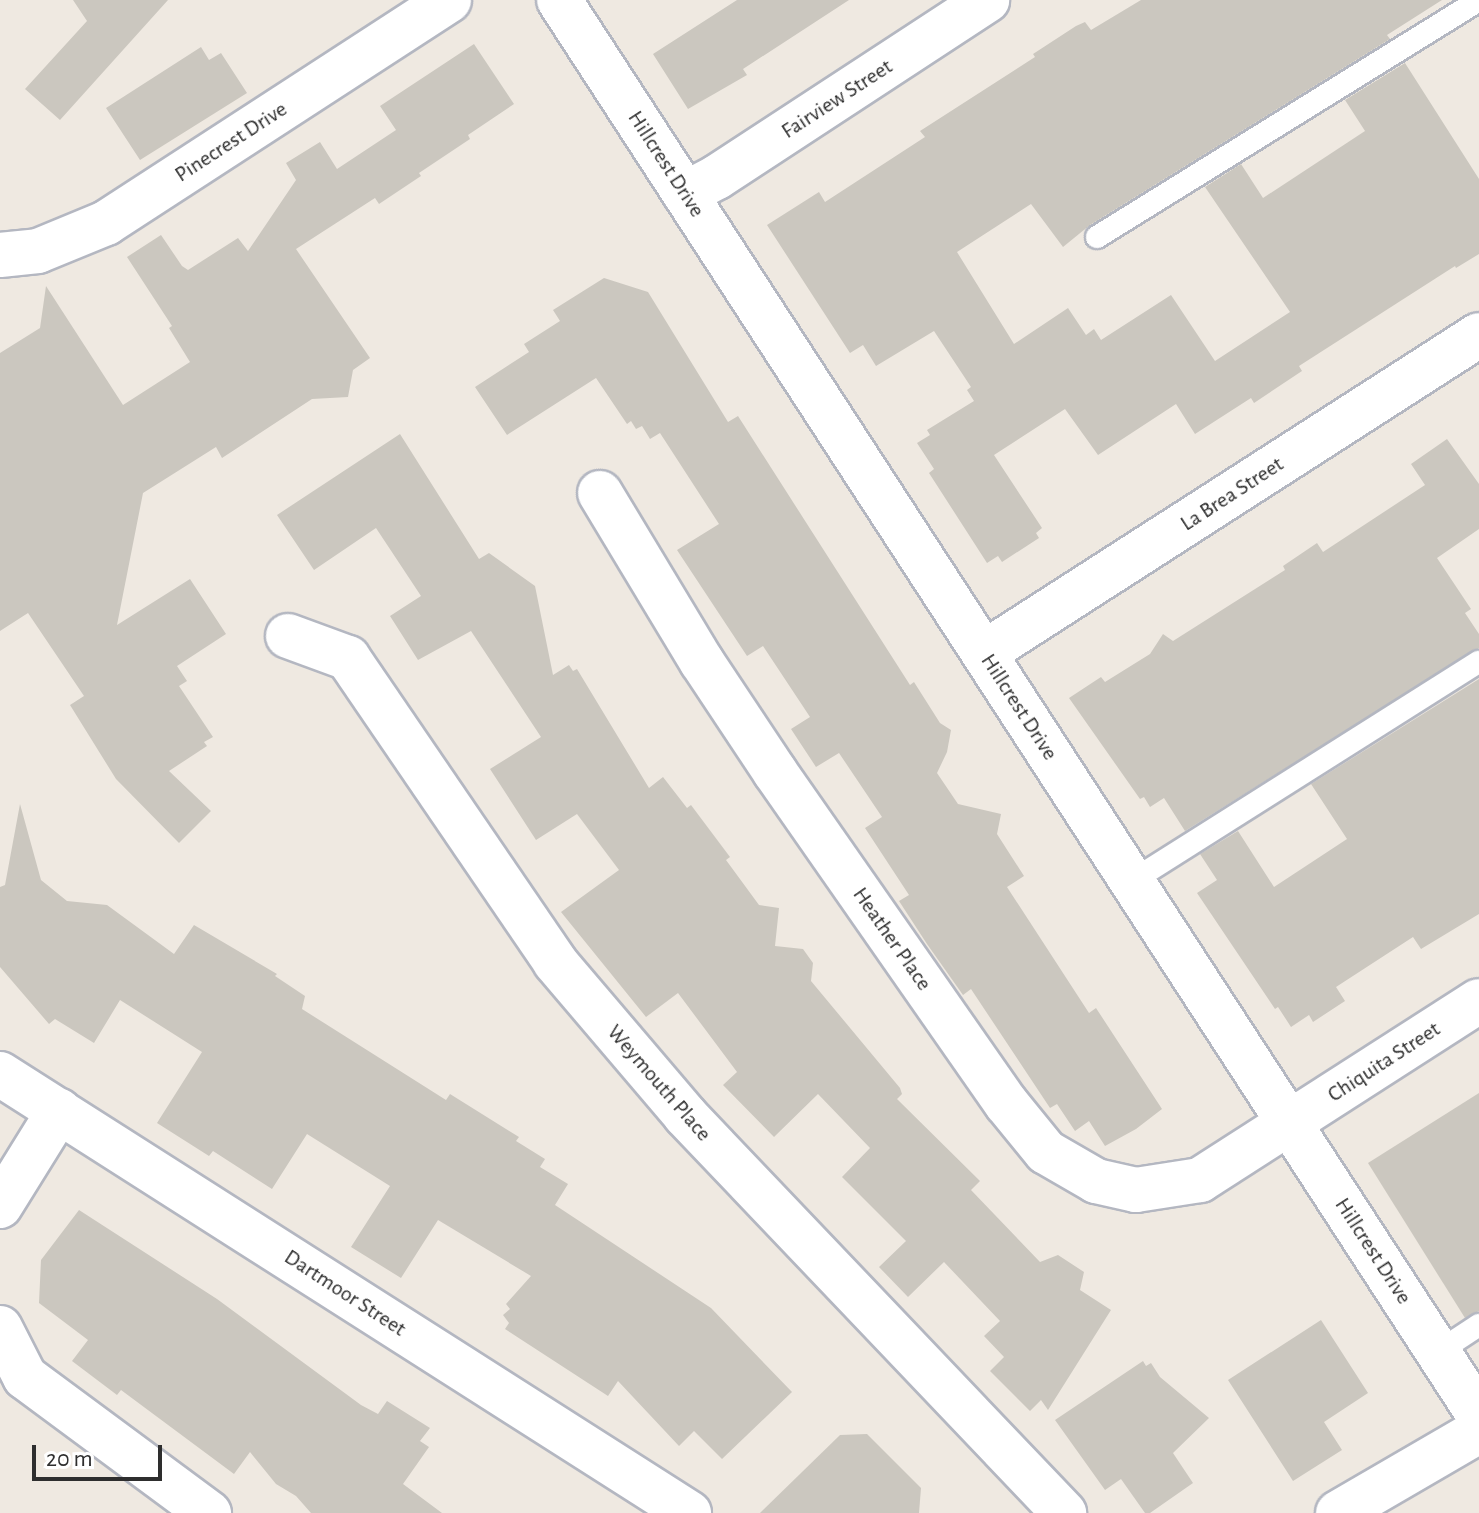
<!DOCTYPE html>
<html>
<head>
<meta charset="utf-8">
<style>
  body { margin:0 }
  #map { position:relative; width:1479px; height:1513px; overflow:hidden; background:#efe9e1; font-family:"Alegreya Sans",sans-serif }
  div>[style] { position:absolute }
  .building>* { inset:0; background:#cbc7bf }
  .roads { filter:drop-shadow(2px 0 #b4b7c1) drop-shadow(-2px 0 #b4b7c1) drop-shadow(0 2px #b4b7c1) drop-shadow(0 -2px #b4b7c1) }
  .service>* { height:22px; margin:-11px; padding:0 11px; transform-origin:11px; border-radius:11px; background:#fff }
  .minor>* { height:44px; margin:-22px; padding:0 22px; transform-origin:22px; border-radius:22px; background:#fff }
  .tertiary>* { height:44px; margin:-22px; padding:0 22px; transform-origin:22px; border-radius:22px; background:#fff }
  span { translate:-50% -50%; white-space:nowrap; text-align:center; line-height:1.15; -webkit-text-stroke:6px #fff; paint-order:stroke }
  .street-label { font-size:22px; color:#2e2e2e }
  .scale { position:absolute; left:32px; top:1445px; width:130px; height:36px; box-sizing:border-box; border:4px solid #2e2e2e; border-top:0; padding-left:10px; font-size:24px; line-height:28px; white-space:nowrap; color:#2e2e2e; -webkit-text-stroke:6px #fff; paint-order:stroke }
</style>
</head>
<body>
<div id="map">
  <div class="building">
    <i style="clip-path:polygon(73px 0,168px 0,60px 120px,25px 89px,87px 21px)"></i>
    <i style="clip-path:polygon(737px 0,849px 0,743px 69px,747px 75px,688px 109px,653px 54px)"></i>
    <i style="clip-path:polygon(1141px 0,1442px 0,1387px 35px,1390px 39px,1090px 225px,1063px 247px,1031px 204px,957px 252px,1014px 344px,1068px 308px,1086px 335px,1094px 329px,1101px 340px,1171px 295px,1215px 361px,1290px 312px,1205px 187px,1241px 164px,1263px 198px,1365px 131px,1345px 100px,1405px 63px,1479px 179px,1479px 254px,1456px 268px,1455px 266px,1299px 366px,1302px 371px,1254px 403px,1251px 398px,1195px 434px,1176px 404px,1098px 455px,1065px 409px,994px 455px,1042px 528px,1036px 533px,1039px 538px,1002px 562px,998px 556px,987px 563px,929px 473px,934px 469px,917px 443px,930px 435px,927px 430px,974px 401px,967px 390px,971px 387px,934px 331px,876px 366px,863px 345px,850px 353px,767px 225px,819px 192px,825px 202px,925px 137px,920px 131px,1035px 57px,1033px 54px,1076px 26px,1085px 22px,1091px 30px)"></i>
    <i style="clip-path:polygon(474px 44px,514px 104px,468px 135px,470px 139px,419px 173px,421px 176px,379px 204px,375px 198px,296px 249px,370px 358px,353px 370px,348px 397px,312px 399px,222px 458px,216px 447px,143px 493px,117px 625px,190px 579px,226px 634px,177px 666px,187px 681px,179px 686px,213px 737px,204px 742px,207px 746px,169px 771px,211px 811px,179px 843px,116px 779px,70px 705px,84px 696px,28px 613px,0 631px,0 353px,40px 328px,46px 286px,123px 405px,190px 362px,169px 328px,172px 326px,127px 257px,161px 235px,182px 266px,188px 270px,238px 238px,248px 251px,296px 180px,286px 163px,320px 142px,337px 169px,396px 130px,380px 106px)"></i>
    <i style="clip-path:polygon(201px 47px,209px 60px,221px 53px,247px 93px,140px 160px,106px 108px)"></i>
    <i style="clip-path:polygon(604px 278px,648px 292px,728px 422px,738px 416px,910px 685px,914px 682px,940px 723px,951px 730px,947px 752px,937px 773px,958px 804px,1001px 814px,997px 834px,1024px 876px,1007px 887px,1089px 1013px,1096px 1008px,1162px 1109px,1136px 1129px,1105px 1146px,1089px 1121px,1075px 1131px,1057px 1104px,1050px 1108px,971px 989px,963px 995px,927px 944px,899px 901px,909px 895px,865px 828px,882px 817px,839px 753px,816px 767px,791px 729px,810px 717px,763px 646px,747px 656px,677px 550px,719px 524px,660px 433px,650px 439px,642px 426px,636px 429px,631px 421px,627px 424px,596px 378px,507px 435px,475px 387px,529px 352px,524px 344px,560px 321px,553px 310px)"></i>
    <i style="clip-path:polygon(400px 434px,479px 559px,489px 553px,535px 586px,553px 675px,569px 665px,573px 671px,577px 669px,649px 788px,663px 777px,687px 808px,691px 805px,730px 857px,726px 860px,759px 905px,779px 908px,775px 946px,803px 949px,813px 963px,811px 981px,900px 1088px,902px 1094px,897px 1099px,980px 1181px,971px 1190px,1040px 1262px,1058px 1255px,1084px 1272px,1080px 1290px,1111px 1310px,1048px 1410px,1041px 1400px,1030px 1411px,990px 1371px,1004px 1357px,984px 1336px,1000px 1321px,944px 1262px,908px 1297px,879px 1267px,906px 1241px,842px 1177px,870px 1148px,818px 1094px,774px 1137px,723px 1085px,737px 1072px,678px 993px,646px 1017px,561px 912px,619px 870px,577px 814px,536px 840px,490px 769px,541px 737px,471px 631px,418px 660px,390px 616px,421px 596px,376px 528px,314px 570px,277px 515px)"></i>
    <i style="clip-path:polygon(1447px 439px,1479px 484px,1479px 529px,1437px 558px,1471px 609px,1465px 613px,1479px 634px,1479px 648px,1185px 831px,1164px 798px,1150px 807px,1144px 797px,1140px 799px,1069px 698px,1101px 677px,1105px 682px,1150px 654px,1163px 634px,1173px 641px,1285px 570px,1283px 566px,1317px 543px,1323px 552px,1425px 485px,1411px 464px)"></i>
    <i style="clip-path:polygon(1479px 679px,1479px 914px,1421px 949px,1413px 937px,1336px 987px,1345px 1001px,1313px 1022px,1309px 1015px,1291px 1027px,1278px 1007px,1275px 1009px,1197px 893px,1217px 880px,1200px 854px,1238px 831px,1274px 887px,1347px 839px,1311px 784px)"></i>
    <i style="clip-path:polygon(20px 804px,41px 880px,67px 901px,107px 905px,174px 954px,194px 925px,277px 974px,275px 976px,305px 996px,302px 1009px,446px 1100px,450px 1094px,519px 1137px,516px 1141px,545px 1159px,540px 1167px,568px 1184px,555px 1205px,711px 1308px,792px 1392px,722px 1459px,694px 1431px,679px 1446px,618px 1381px,608px 1396px,505px 1329px,509px 1323px,503px 1315px,510px 1309px,506px 1304px,531px 1276px,438px 1220px,401px 1278px,351px 1247px,390px 1186px,307px 1134px,272px 1189px,213px 1151px,209px 1156px,157px 1123px,202px 1052px,120px 1000px,94px 1043px,55px 1019px,49px 1024px,0 967px,0 887px,5px 885px)"></i>
    <i style="clip-path:polygon(1479px 1093px,1479px 1311px,1465px 1318px,1368px 1163px)"></i>
    <i style="clip-path:polygon(79px 1210px,217px 1299px,361px 1405px,378px 1414px,387px 1401px,430px 1428px,420px 1441px,429px 1447px,403px 1484px,442px 1513px,311px 1513px,296px 1496px,276px 1484px,250px 1452px,234px 1474px,121px 1390px,117px 1395px,72px 1361px,88px 1340px,39px 1303px,41px 1260px)"></i>
    <i style="clip-path:polygon(1321px 1320px,1368px 1393px,1324px 1422px,1342px 1450px,1293px 1481px,1228px 1380px)"></i>
    <i style="clip-path:polygon(1143px 1361px,1146px 1366px,1151px 1363px,1160px 1377px,1209px 1418px,1173px 1453px,1193px 1483px,1150px 1513px,1145px 1513px,1121px 1479px,1105px 1490px,1055px 1420px)"></i>
    <i style="clip-path:polygon(867px 1434px,921px 1488px,919px 1513px,760px 1513px,840px 1435px)"></i>
  </div>
  <div class="roads">
    <div class="service">
      <i style="left:1097px;top:237px;width:450px;rotate:-31.8deg"></i>
      <i style="left:1132px;top:881px;width:410px;rotate:-32.3deg"></i>
      <i style="left:1438px;top:1352px;width:49px;rotate:-33.4deg"></i>
    </div>
    <div class="minor">
      <i style="left:685px;top:194px;width:36px;rotate:-28deg"></i>
      <i style="left:717px;top:177px;width:323px;rotate:-33.2deg"></i>
      <i style="left:0;top:255px;width:38px;rotate:-6deg"></i>
      <i style="left:38px;top:251px;width:74px;rotate:-22.4deg"></i>
      <i style="left:106px;top:223px;width:409px;rotate:-33deg"></i>
      <i style="left:600px;top:493px;width:197px;rotate:58.9deg"></i>
      <i style="left:702px;top:662px;width:132px;rotate:56.4deg"></i>
      <i style="left:775px;top:772px;width:404px;rotate:55.1deg"></i>
      <i style="left:1006px;top:1103px;width:63px;rotate:50.8deg"></i>
      <i style="left:1046px;top:1152px;width:58px;rotate:30.1deg"></i>
      <i style="left:1096px;top:1181px;width:41px;rotate:12.7deg"></i>
      <i style="left:1136px;top:1190px;width:65px;rotate:-8.9deg"></i>
      <i style="left:1200px;top:1180px;width:331px;rotate:-32.7deg"></i>
      <i style="left:288px;top:636px;width:64px;rotate:20.1deg"></i>
      <i style="left:348px;top:658px;width:368px;rotate:55.7deg"></i>
      <i style="left:555px;top:962px;width:201px;rotate:49.6deg"></i>
      <i style="left:685px;top:1115px;width:550px;rotate:46.4deg"></i>
      <i style="left:984px;top:653px;width:588px;rotate:-32.72deg"></i>
      <i style="left:0;top:1074px;width:817px;rotate:32.5deg"></i>
      <i style="left:0;top:1206px;width:112px;rotate:-58.2deg"></i>
      <i style="left:0;top:1328px;width:55px;rotate:63deg"></i>
      <i style="left:25px;top:1377px;width:229px;rotate:36.5deg"></i>
      <i style="left:1338px;top:1513px;width:163px;rotate:-30.2deg"></i>
    </div>
    <div class="tertiary">
      <i style="left:559px;top:0;width:1688px;rotate:56.97deg"></i>
    </div>
  </div>
  <div class="street-label">
    <span style="left:837px;top:99px;rotate:-33deg">Fairview Street</span>
    <span style="left:231px;top:142px;rotate:-33deg">Pinecrest Drive</span>
    <span style="left:666px;top:164px;rotate:57deg">Hillcrest Drive</span>
    <span style="left:1232px;top:494px;rotate:-33deg">La Brea Street</span>
    <span style="left:1019px;top:707px;rotate:57deg">Hillcrest Drive</span>
    <span style="left:892px;top:939px;rotate:55deg">Heather Place</span>
    <span style="left:1384px;top:1062px;rotate:-33deg">Chiquita Street</span>
    <span style="left:659px;top:1083px;rotate:49deg">Weymouth Place</span>
    <span style="left:1373px;top:1251px;rotate:57deg">Hillcrest Drive</span>
    <span style="left:345px;top:1293px;rotate:33deg">Dartmoor Street</span>
  </div>
  <div class="scale">20 m</div>
</div>
</body>
</html>
